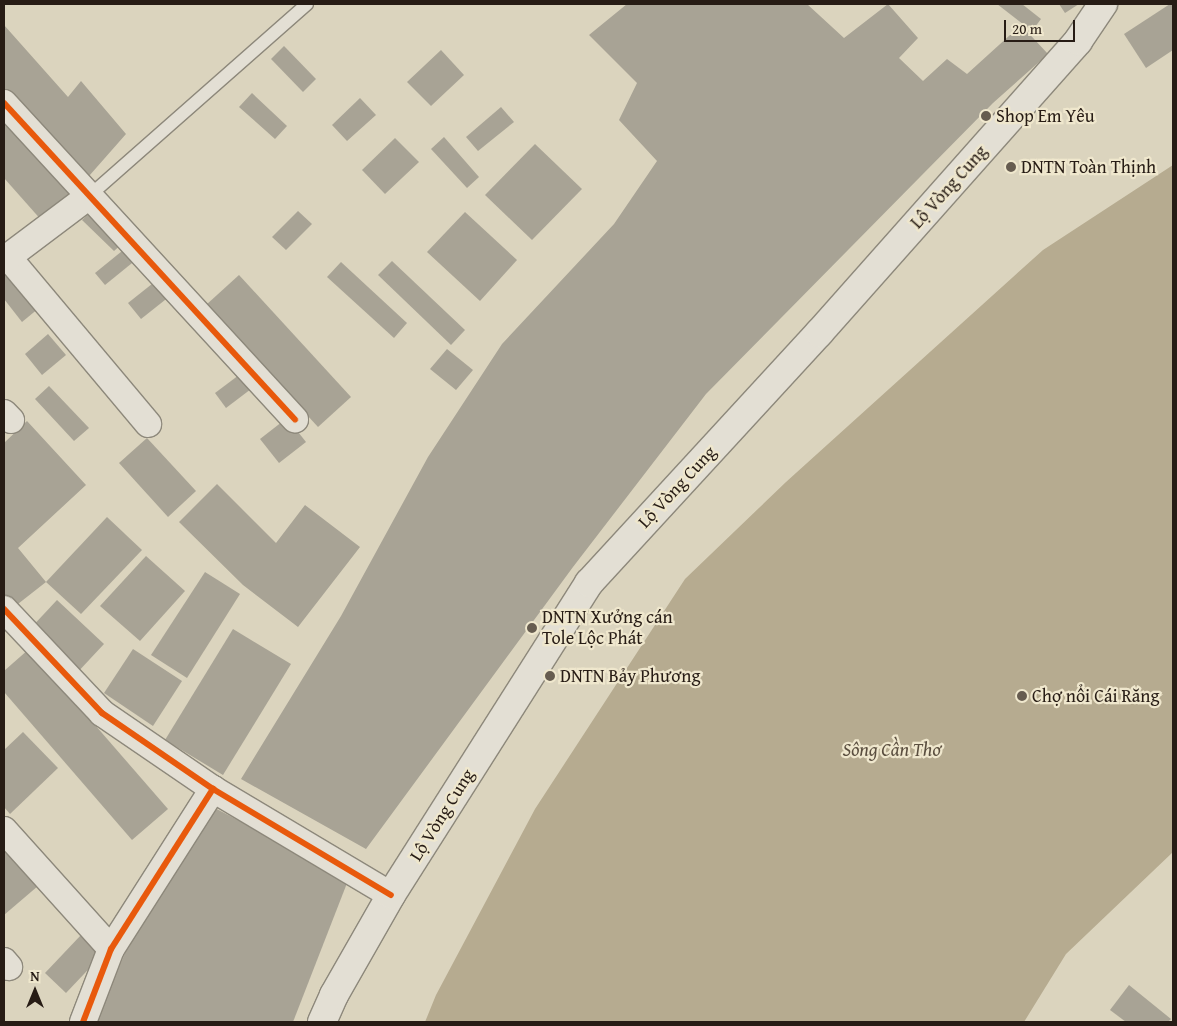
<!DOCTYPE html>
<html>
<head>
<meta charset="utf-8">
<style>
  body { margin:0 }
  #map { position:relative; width:1177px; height:1026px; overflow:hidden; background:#dbd4be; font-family:"Gentium Book Plus",serif }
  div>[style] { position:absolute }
  .water>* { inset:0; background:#b6ab90 }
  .building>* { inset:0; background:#a8a395 }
  .roads { filter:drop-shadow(1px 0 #8d887b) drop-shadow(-1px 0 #8d887b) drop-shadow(0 1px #8d887b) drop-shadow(0 -1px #8d887b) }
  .service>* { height:12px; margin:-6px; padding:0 6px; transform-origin:6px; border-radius:6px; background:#e3dfd4 }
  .minor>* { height:26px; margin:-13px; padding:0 13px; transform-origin:13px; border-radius:13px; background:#e3dfd4 }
  .secondary>* { height:28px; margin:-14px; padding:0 14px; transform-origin:14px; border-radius:14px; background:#e3dfd4 }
  .cycleway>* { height:6px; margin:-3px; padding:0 3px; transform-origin:3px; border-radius:3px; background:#e8590c }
  .dots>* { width:14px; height:14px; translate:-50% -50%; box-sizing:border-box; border:2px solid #efe7cd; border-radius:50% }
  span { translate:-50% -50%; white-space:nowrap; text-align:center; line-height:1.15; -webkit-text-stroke:4.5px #efe7cd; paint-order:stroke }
  .poi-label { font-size:18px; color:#271c15 }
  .left { translate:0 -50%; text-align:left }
  .street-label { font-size:18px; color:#271c15 }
  .water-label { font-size:19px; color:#5a4e3f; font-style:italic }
  .frame { position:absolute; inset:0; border:5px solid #271c15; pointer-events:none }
  .north { position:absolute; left:10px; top:966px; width:50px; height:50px; -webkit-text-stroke:4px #efe7cd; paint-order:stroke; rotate:0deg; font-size:14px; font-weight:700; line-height:20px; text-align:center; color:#271c15 }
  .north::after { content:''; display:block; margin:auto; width:18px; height:22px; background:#271c15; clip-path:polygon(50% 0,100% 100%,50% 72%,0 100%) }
  .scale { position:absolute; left:1004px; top:20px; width:71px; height:22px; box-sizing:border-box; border:2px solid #271c15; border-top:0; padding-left:6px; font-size:15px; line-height:18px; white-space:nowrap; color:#271c15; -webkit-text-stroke:4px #efe7cd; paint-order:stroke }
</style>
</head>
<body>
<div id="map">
  <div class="water">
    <i style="clip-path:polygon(1173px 165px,1173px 852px,1066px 954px,1024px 1022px,425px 1022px,436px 995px,535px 809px,685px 579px,786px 482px,1043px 250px)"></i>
  </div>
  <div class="building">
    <i style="clip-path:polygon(627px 4px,807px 4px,844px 38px,888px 4px,918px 38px,899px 58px,923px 81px,947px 59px,967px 74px,1021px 25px,1048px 54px,993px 103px,706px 394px,573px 567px,366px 849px,241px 779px,341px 616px,428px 457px,502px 344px,614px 224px,657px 161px,619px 120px,637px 83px,589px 35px)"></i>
    <i style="clip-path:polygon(997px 4px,1022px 4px,1041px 19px,1032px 31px)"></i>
    <i style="clip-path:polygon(1059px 4px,1079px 4px,1065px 13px)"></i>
    <i style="clip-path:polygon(1170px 4px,1173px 4px,1173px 50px,1146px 68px,1124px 34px)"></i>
    <i style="clip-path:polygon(4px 25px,68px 97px,81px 81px,126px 134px,82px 184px,4px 95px)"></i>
    <i style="clip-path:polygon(284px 46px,316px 79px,303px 92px,271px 59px)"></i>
    <i style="clip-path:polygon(441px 50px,464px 75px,431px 106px,407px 82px)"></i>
    <i style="clip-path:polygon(252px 93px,287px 126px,275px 139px,239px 107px)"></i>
    <i style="clip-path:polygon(360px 98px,376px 115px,347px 141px,332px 125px)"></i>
    <i style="clip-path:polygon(501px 107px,514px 122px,478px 151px,466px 137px)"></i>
    <i style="clip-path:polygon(4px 108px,78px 190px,43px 222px,4px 178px)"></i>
    <i style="clip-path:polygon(444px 137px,479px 177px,467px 188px,431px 149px)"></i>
    <i style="clip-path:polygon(395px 138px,419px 162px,385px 194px,362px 170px)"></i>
    <i style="clip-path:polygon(535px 144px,582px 189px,532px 240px,485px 195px)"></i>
    <i style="clip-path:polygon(93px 210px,124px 242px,114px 251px,82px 220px)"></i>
    <i style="clip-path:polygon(298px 211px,312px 224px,286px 250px,272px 237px)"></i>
    <i style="clip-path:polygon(465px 212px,517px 260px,480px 301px,427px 252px)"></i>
    <i style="clip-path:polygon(127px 247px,137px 259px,105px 285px,95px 273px)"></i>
    <i style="clip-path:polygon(392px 261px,465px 330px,451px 345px,378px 275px)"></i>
    <i style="clip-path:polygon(341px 262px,407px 323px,394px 338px,327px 277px)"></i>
    <i style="clip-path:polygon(8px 270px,39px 308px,22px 322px,4px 299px,4px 273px)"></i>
    <i style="clip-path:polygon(239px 275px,351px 397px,318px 427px,206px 305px)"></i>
    <i style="clip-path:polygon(157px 280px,170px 296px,141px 319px,128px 303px)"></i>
    <i style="clip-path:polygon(48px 334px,66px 355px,42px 375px,25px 354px)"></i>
    <i style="clip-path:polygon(447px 349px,473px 370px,456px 390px,430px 369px)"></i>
    <i style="clip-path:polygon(243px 372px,255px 386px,226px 408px,215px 393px)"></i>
    <i style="clip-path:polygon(49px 386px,89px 428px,74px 441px,35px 399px)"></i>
    <i style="clip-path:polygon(287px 418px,306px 442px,279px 463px,260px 439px)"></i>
    <i style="clip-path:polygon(27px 421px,86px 485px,18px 548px,46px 582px,9px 611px,4px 604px,4px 443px)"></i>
    <i style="clip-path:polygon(147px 438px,196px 491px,168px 517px,119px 463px)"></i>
    <i style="clip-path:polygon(217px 484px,276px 543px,305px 505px,360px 547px,298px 627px,243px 585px,179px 522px)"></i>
    <i style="clip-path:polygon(107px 517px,142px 550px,81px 614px,46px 582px)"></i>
    <i style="clip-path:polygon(146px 556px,185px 591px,140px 641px,100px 606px)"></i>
    <i style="clip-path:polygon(205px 572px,240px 594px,187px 678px,151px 655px)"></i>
    <i style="clip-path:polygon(57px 600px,104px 644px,75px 675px,29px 630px)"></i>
    <i style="clip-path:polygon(233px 629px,291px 664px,223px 775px,165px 740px)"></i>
    <i style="clip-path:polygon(29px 649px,168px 809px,132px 840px,4px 692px,4px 671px)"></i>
    <i style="clip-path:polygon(133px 649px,182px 681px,153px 726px,104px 693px)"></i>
    <i style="clip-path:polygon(23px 732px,58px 768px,10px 814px,4px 807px,4px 750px)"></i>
    <i style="clip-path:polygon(209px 805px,349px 878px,293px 1022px,95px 1022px,146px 905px)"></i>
    <i style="clip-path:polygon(4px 847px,38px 886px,4px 915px)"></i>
    <i style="clip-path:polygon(81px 935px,102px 955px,66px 993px,45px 973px)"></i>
    <i style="clip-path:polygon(1129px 985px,1171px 1019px,1168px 1022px,1126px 1022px,1110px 1010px)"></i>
  </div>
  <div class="roads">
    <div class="service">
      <i style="left:88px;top:197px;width:292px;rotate:-41.4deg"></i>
    </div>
    <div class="minor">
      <i style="left:4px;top:103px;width:430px;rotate:47.4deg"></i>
      <i style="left:8px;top:257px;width:218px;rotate:50deg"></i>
      <i style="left:4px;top:260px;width:105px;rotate:-36.9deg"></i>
      <i style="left:4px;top:413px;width:10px;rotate:45deg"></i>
      <i style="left:4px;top:609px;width:143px;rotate:46.7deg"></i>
      <i style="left:102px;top:713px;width:135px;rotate:34.4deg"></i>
      <i style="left:213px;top:789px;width:207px;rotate:30.8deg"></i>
      <i style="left:4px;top:830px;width:160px;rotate:48deg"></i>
      <i style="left:4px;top:961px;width:8px;rotate:50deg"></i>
      <i style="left:83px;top:1022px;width:78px;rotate:-69deg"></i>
      <i style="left:111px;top:949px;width:190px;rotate:-57.5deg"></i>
    </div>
    <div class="secondary">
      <i style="left:322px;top:1022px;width:30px;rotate:-66deg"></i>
      <i style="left:334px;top:995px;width:115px;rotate:-60.3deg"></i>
      <i style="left:391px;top:895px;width:370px;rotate:-57.6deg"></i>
      <i style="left:589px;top:583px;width:340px;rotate:-47.4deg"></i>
      <i style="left:819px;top:333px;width:390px;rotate:-48.4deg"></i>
      <i style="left:1078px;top:41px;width:45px;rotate:-56deg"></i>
    </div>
  </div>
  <div class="cycleway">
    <i style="left:4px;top:103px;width:430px;rotate:47.4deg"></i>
    <i style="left:4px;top:609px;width:143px;rotate:46.7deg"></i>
    <i style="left:102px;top:713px;width:135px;rotate:34.4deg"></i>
    <i style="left:213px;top:789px;width:207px;rotate:30.8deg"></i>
    <i style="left:83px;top:1022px;width:78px;rotate:-69deg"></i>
    <i style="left:111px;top:949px;width:190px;rotate:-57.5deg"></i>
  </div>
  <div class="dots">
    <i style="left:986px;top:116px;background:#665c50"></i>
    <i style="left:1011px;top:167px;background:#665c50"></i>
    <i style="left:532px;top:628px;background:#665c50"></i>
    <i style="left:550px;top:676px;background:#665c50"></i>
    <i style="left:1022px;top:696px;background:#665c50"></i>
  </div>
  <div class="poi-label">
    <span class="left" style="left:996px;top:116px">Shop Em Yêu</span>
    <span class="left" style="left:1021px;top:167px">DNTN Toàn Thịnh</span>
    <span class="left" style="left:542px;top:628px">DNTN Xưởng cán<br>Tole Lộc Phát</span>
    <span class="left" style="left:560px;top:676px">DNTN Bảy Phương</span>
    <span class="left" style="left:1032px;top:696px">Chợ nổi Cái Răng</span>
  </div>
  <div class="street-label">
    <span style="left:949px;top:187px;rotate:-48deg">Lộ Vòng Cung</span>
    <span style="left:677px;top:487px;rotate:-47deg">Lộ Vòng Cung</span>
    <span style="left:442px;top:815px;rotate:-58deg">Lộ Vòng Cung</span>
  </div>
  <div class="water-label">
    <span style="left:892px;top:750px">Sông Cần Thơ</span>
  </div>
  <div class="frame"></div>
  <div class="north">N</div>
  <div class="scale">20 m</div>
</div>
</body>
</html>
